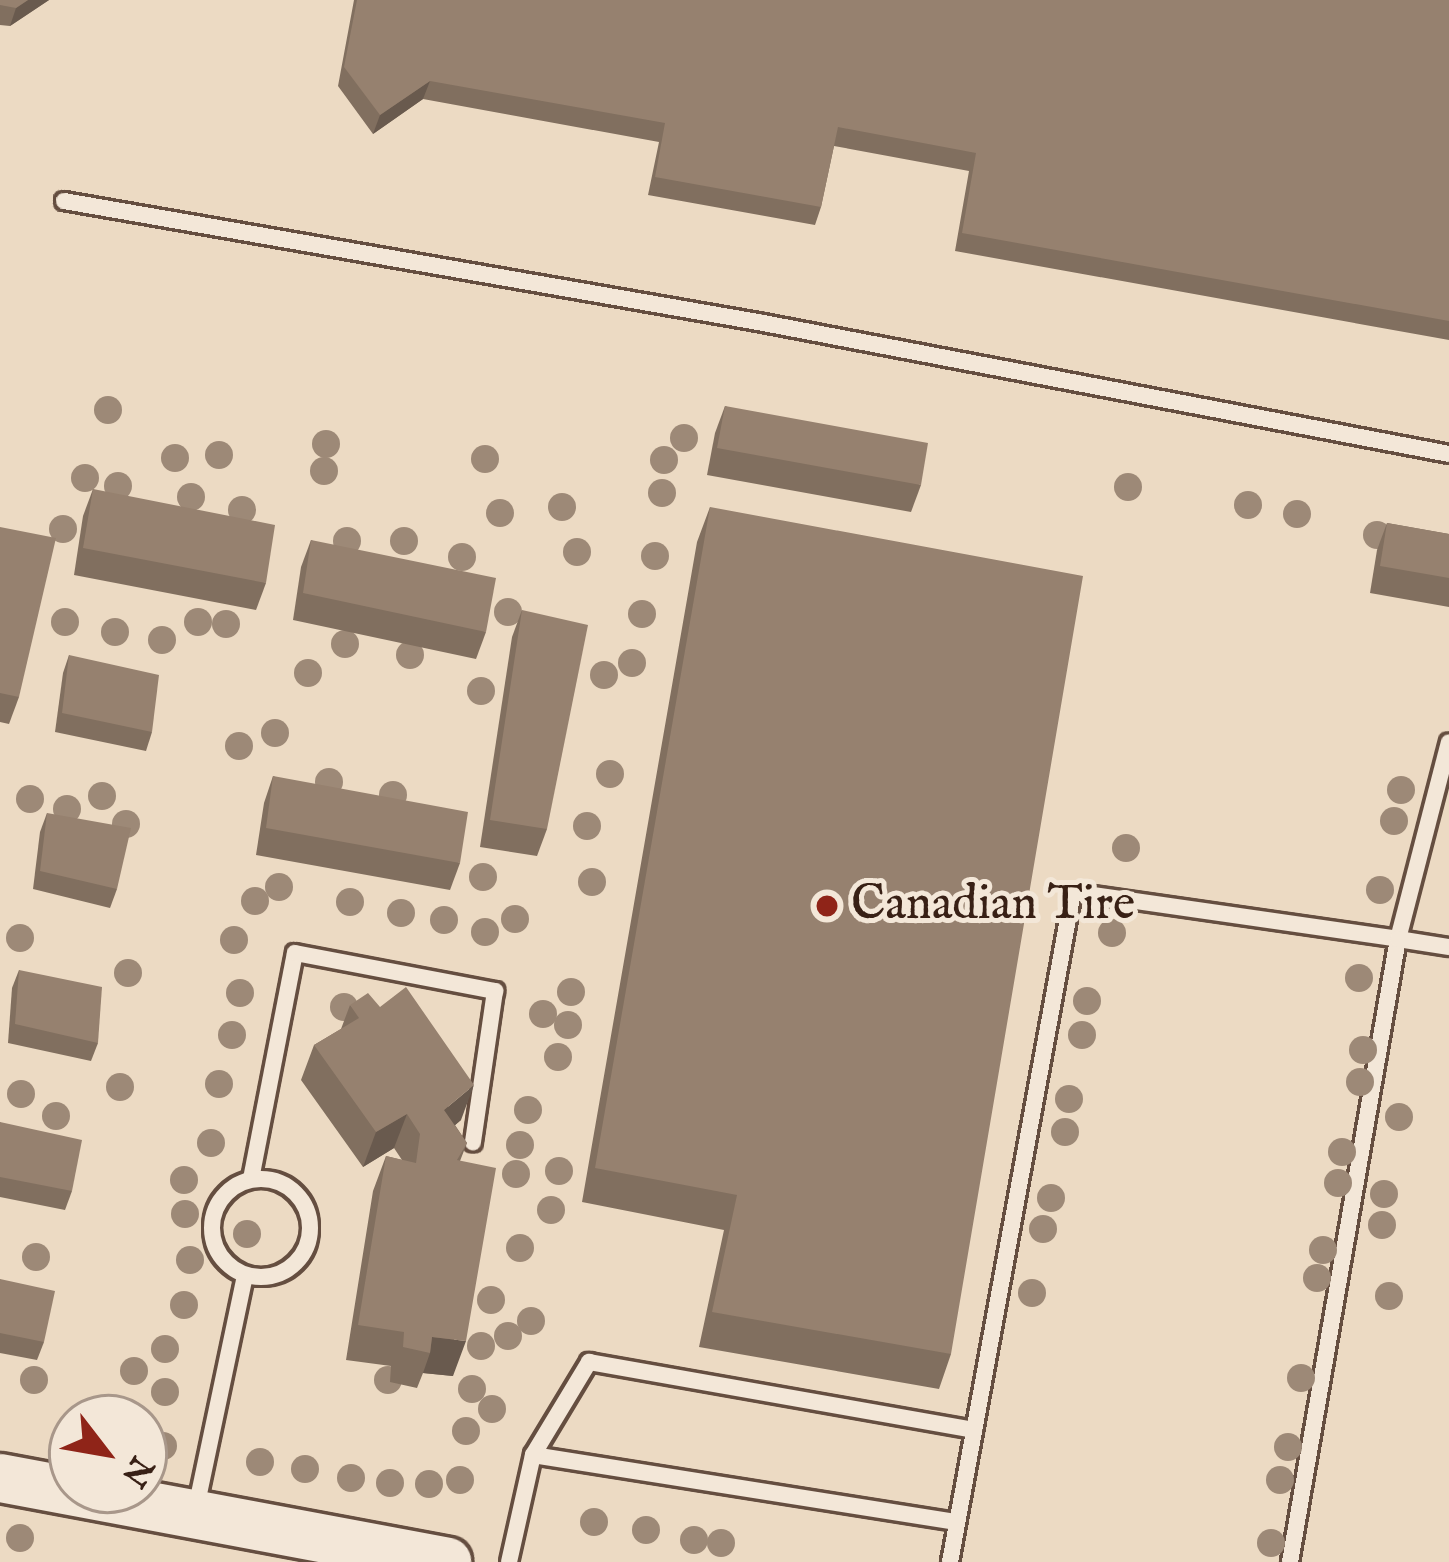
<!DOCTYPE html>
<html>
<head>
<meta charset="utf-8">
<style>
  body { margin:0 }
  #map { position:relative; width:1449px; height:1562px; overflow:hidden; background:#ecdac3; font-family:"IM FELL English",serif }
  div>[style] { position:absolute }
  .roads { filter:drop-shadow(3px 0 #654e40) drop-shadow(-3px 0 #654e40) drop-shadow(0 3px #654e40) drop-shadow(0 -3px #654e40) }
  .lane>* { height:16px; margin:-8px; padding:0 8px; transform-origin:8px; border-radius:8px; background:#f3e7d8 }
  .lane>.ring { margin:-8px; padding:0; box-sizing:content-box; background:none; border:16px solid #f3e7d8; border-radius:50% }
  .secondary>* { height:48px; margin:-24px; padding:0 24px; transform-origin:24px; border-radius:24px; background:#f3e7d8 }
  .trees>* { width:28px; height:28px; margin:-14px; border-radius:50%; background:#9d8977 }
  .wall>* { inset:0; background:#816f5f }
  .shaded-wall>* { inset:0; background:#695a4e }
  .building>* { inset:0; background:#96816f }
  .dots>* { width:33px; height:33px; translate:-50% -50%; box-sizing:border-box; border:6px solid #f3e7d8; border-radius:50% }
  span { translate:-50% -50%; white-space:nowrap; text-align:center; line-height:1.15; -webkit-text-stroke:10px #f3e7d8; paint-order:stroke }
  .poi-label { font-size:48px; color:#382015 }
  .left { translate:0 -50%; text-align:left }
  .north { position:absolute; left:48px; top:1394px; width:120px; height:120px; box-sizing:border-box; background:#f3e7d8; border:3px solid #a8978a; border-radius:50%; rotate:121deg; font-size:33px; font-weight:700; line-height:48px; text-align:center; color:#382015 }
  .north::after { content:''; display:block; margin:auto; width:42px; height:54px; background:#8f2418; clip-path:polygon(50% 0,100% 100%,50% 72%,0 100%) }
</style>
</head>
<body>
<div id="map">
  <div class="roads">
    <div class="lane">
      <i style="left:64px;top:201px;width:704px;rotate:9.89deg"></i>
      <i style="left:758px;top:322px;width:703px;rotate:10.81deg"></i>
      <i class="ring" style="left:212px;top:1179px;width:82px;height:82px"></i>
      <i style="left:251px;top:1179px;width:230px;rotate:-79deg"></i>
      <i style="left:295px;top:953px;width:204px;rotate:10.8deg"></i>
      <i style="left:495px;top:991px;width:153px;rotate:98.3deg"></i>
      <i style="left:533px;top:1455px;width:429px;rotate:9deg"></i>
      <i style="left:196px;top:1508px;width:238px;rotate:-78.1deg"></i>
      <i style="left:509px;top:1562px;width:110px;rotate:-77.4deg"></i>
      <i style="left:533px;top:1455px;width:109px;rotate:-58.9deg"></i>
      <i style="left:589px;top:1362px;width:391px;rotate:10deg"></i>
      <i style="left:950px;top:1562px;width:681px;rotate:-79.6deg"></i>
      <i style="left:1073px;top:892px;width:328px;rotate:8.2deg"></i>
      <i style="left:1398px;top:939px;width:203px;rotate:-75.5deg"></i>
      <i style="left:1290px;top:1562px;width:632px;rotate:-80.17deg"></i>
      <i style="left:1398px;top:939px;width:52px;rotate:8.9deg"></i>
    </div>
    <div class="secondary">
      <i style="left:0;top:1478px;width:455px;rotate:10.6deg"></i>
    </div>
  </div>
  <div class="trees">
    <i style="left:108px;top:410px"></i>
    <i style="left:684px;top:438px"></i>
    <i style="left:326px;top:444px"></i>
    <i style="left:219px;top:455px"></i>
    <i style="left:175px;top:458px"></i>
    <i style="left:485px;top:459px"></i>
    <i style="left:664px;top:460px"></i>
    <i style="left:324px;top:471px"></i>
    <i style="left:85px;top:478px"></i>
    <i style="left:118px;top:486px"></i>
    <i style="left:1128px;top:487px"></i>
    <i style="left:662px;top:493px"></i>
    <i style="left:191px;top:497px"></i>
    <i style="left:1248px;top:505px"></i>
    <i style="left:562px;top:507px"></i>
    <i style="left:242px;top:510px"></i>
    <i style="left:500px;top:513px"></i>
    <i style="left:1297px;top:514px"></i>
    <i style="left:63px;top:529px"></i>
    <i style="left:1377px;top:535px"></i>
    <i style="left:347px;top:541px"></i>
    <i style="left:404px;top:541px"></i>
    <i style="left:577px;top:552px"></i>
    <i style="left:655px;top:556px"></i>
    <i style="left:462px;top:557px"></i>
    <i style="left:508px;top:612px"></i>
    <i style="left:642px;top:614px"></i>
    <i style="left:65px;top:622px"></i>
    <i style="left:198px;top:622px"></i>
    <i style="left:226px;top:624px"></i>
    <i style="left:115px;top:632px"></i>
    <i style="left:162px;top:640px"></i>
    <i style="left:345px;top:644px"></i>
    <i style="left:410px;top:655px"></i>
    <i style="left:632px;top:663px"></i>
    <i style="left:308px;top:673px"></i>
    <i style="left:604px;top:675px"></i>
    <i style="left:481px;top:691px"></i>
    <i style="left:275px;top:733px"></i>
    <i style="left:239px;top:746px"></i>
    <i style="left:610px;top:774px"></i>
    <i style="left:329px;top:782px"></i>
    <i style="left:1401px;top:790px"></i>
    <i style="left:393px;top:795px"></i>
    <i style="left:102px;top:796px"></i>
    <i style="left:30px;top:799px"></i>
    <i style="left:67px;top:809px"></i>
    <i style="left:1394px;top:821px"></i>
    <i style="left:126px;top:824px"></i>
    <i style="left:587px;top:826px"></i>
    <i style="left:1126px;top:848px"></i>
    <i style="left:483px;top:877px"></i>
    <i style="left:592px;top:882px"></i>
    <i style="left:279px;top:887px"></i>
    <i style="left:1380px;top:890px"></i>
    <i style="left:255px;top:901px"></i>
    <i style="left:350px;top:902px"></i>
    <i style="left:401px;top:913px"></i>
    <i style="left:515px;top:919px"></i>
    <i style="left:444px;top:920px"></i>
    <i style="left:485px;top:932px"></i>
    <i style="left:1112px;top:933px"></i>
    <i style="left:20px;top:938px"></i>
    <i style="left:234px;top:940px"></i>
    <i style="left:128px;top:973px"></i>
    <i style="left:1359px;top:978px"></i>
    <i style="left:571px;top:992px"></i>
    <i style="left:240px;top:993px"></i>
    <i style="left:1087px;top:1001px"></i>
    <i style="left:344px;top:1007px"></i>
    <i style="left:543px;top:1014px"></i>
    <i style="left:568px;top:1025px"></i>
    <i style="left:232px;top:1035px"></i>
    <i style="left:1082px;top:1035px"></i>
    <i style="left:1363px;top:1050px"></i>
    <i style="left:558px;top:1057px"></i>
    <i style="left:1360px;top:1082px"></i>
    <i style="left:219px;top:1084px"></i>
    <i style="left:120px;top:1087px"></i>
    <i style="left:21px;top:1094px"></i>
    <i style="left:1069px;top:1099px"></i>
    <i style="left:528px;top:1110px"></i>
    <i style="left:56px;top:1116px"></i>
    <i style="left:1399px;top:1117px"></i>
    <i style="left:1065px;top:1132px"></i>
    <i style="left:211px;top:1143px"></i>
    <i style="left:520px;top:1145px"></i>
    <i style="left:1342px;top:1152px"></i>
    <i style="left:559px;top:1171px"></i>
    <i style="left:516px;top:1174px"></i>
    <i style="left:184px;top:1180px"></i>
    <i style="left:1338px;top:1183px"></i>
    <i style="left:1384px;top:1194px"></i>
    <i style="left:1051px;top:1198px"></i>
    <i style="left:551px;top:1210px"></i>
    <i style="left:185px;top:1214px"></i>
    <i style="left:1382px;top:1225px"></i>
    <i style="left:1043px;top:1229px"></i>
    <i style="left:247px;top:1234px"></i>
    <i style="left:520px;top:1248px"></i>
    <i style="left:1323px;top:1250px"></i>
    <i style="left:36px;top:1257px"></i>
    <i style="left:190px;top:1260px"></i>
    <i style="left:1317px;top:1278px"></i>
    <i style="left:1032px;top:1293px"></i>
    <i style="left:1389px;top:1296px"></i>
    <i style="left:491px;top:1300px"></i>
    <i style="left:184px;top:1305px"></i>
    <i style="left:531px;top:1321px"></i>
    <i style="left:508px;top:1336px"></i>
    <i style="left:481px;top:1346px"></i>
    <i style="left:165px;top:1349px"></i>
    <i style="left:134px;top:1371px"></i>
    <i style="left:1301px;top:1378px"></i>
    <i style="left:34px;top:1380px"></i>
    <i style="left:388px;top:1380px"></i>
    <i style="left:472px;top:1389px"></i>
    <i style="left:165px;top:1392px"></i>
    <i style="left:492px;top:1409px"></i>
    <i style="left:466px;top:1431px"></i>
    <i style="left:163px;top:1446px"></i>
    <i style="left:1288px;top:1447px"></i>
    <i style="left:260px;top:1462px"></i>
    <i style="left:305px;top:1469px"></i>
    <i style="left:351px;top:1478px"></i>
    <i style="left:460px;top:1480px"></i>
    <i style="left:1280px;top:1480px"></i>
    <i style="left:390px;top:1483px"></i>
    <i style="left:429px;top:1484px"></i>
    <i style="left:594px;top:1522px"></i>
    <i style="left:646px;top:1530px"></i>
    <i style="left:20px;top:1538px"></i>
    <i style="left:694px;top:1540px"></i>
    <i style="left:721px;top:1543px"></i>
    <i style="left:1271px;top:1543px"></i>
  </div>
  <div class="wall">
    <i style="clip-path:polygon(0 0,49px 0,10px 26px,0 25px)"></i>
    <i style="clip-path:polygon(354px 0,1449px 0,1449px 340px,955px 251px,969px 171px,834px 146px,821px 207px,815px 225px,648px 195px,659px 142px,423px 99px,373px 134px,338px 86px)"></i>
    <i style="clip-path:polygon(725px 406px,921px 485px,911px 512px,707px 475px,715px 433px)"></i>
    <i style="clip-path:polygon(93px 489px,266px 583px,256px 610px,74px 575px,83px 516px)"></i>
    <i style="clip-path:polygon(710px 507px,951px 1354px,939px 1389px,699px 1347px,724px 1230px,582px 1202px,697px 542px)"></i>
    <i style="clip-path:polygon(1387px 523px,1449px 534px,1449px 607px,1370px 593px,1377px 550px)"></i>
    <i style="clip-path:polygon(0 527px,19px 697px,9px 724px,0 722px)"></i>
    <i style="clip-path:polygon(311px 540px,486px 632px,476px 659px,293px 620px,301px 567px)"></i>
    <i style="clip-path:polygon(522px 610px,547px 829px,537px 856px,480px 847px,512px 637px)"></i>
    <i style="clip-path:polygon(69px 655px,152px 732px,146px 751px,55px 732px,63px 673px)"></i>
    <i style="clip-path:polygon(273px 776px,460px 863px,450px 890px,256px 855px,264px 803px)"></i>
    <i style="clip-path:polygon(47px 813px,117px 889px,110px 908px,33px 889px,40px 832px)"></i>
    <i style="clip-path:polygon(19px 970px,98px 1043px,91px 1061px,8px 1043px,12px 988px)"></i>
    <i style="clip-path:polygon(350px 1005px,461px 1120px,455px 1125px,467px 1143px,460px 1161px,453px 1376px,423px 1373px,417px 1388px,390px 1382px,391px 1366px,346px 1360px,373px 1191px,386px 1156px,402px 1160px,394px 1148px,363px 1167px,301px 1080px,314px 1045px,341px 1029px)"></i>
    <i style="clip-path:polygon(0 1122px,72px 1191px,65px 1210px,0 1197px)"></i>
    <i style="clip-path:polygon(0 1279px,44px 1342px,37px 1360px,0 1353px)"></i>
  </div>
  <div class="shaded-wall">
    <i style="clip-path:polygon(28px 0,49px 0,10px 26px,16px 8px)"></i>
    <i style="clip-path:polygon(430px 81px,423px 99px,373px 134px,380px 115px)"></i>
    <i style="clip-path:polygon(474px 1085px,461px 1120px,432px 1145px,444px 1110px)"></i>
    <i style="clip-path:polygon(407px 1114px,394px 1148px,363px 1167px,376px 1132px)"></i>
    <i style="clip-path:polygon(432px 1337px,466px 1341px,453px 1376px,423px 1373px,430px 1353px)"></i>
  </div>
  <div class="building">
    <i style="clip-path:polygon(0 0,28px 0,16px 8px,0 5px)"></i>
    <i style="clip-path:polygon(357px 0,1449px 0,1449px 321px,962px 233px,976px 153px,838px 127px,821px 207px,655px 177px,665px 123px,430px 81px,380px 115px,344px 67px)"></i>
    <i style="clip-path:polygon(725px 406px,928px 443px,921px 485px,717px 448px)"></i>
    <i style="clip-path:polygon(93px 489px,275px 525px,266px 583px,83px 548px)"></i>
    <i style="clip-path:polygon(710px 507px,1083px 576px,951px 1354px,712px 1312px,737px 1195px,595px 1168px)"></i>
    <i style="clip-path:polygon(1387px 523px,1449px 534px,1449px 578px,1380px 566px)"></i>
    <i style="clip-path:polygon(0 527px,56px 538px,19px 697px,0 693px)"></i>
    <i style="clip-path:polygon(311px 540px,496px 578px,486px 632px,303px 593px)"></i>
    <i style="clip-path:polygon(522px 610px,588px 625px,547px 829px,490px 820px)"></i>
    <i style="clip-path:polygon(69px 655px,159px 675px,152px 732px,62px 713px)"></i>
    <i style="clip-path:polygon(273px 776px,468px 812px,460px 863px,266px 828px)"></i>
    <i style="clip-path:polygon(47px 813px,131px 828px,117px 889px,40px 871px)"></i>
    <i style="clip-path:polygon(19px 970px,102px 987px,98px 1043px,15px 1024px)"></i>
    <i style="clip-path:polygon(406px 987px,474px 1085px,444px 1110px,467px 1143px,457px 1160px,496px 1168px,466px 1341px,432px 1337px,430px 1353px,403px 1347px,404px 1332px,358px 1325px,386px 1156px,416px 1163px,420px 1134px,407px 1114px,376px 1132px,314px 1045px,359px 1018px,350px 1005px,368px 993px,380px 1007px)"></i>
    <i style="clip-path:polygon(0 1122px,82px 1140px,72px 1191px,0 1177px)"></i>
    <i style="clip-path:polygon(0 1279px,55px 1291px,44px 1342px,0 1333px)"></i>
  </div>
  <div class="dots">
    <i style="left:827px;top:906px;background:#8f2418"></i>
  </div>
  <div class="poi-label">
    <span class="left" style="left:851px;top:906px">Canadian Tire</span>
  </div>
  <div class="north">N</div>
</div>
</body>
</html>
